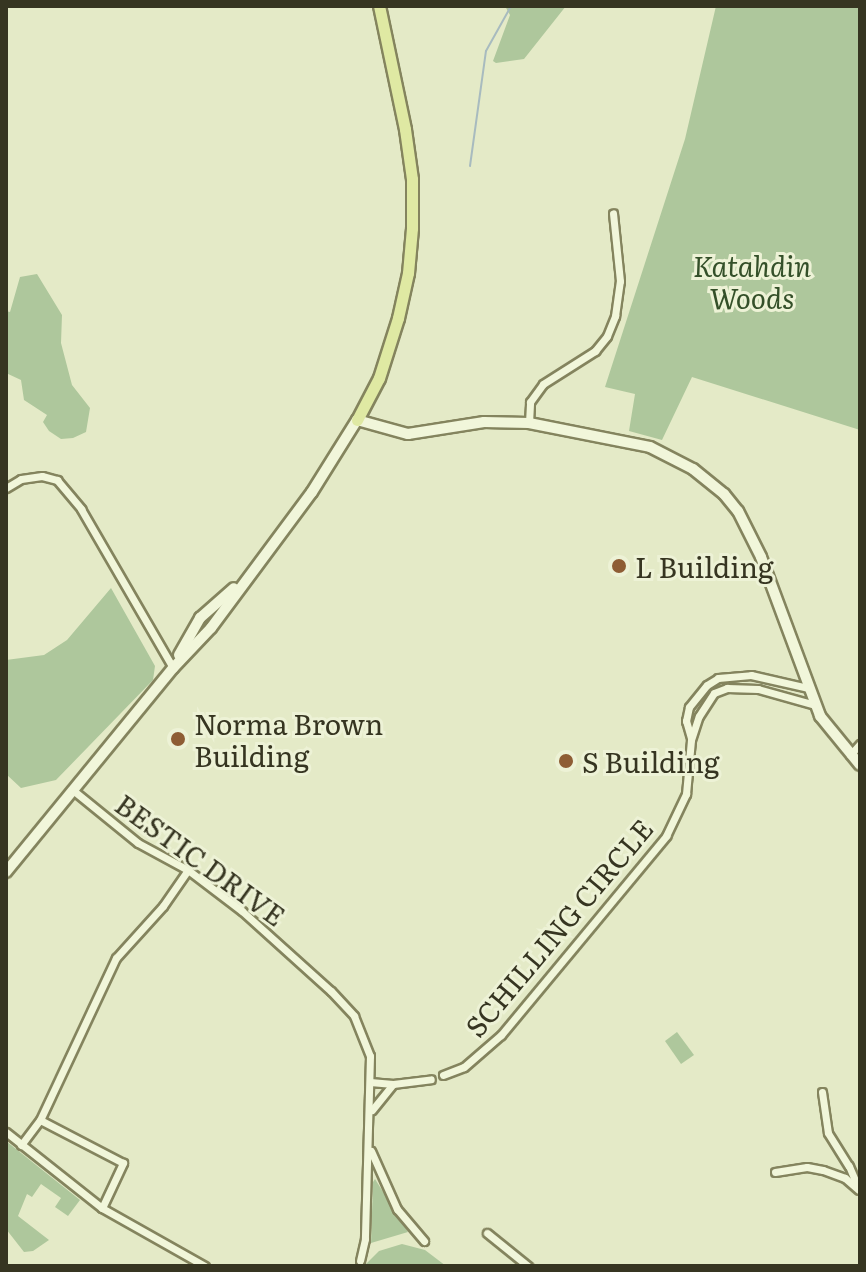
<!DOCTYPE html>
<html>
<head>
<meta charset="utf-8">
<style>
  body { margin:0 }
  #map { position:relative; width:866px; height:1272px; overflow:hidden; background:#e4eac7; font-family:Literata,serif }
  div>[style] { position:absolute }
  .green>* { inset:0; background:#aec79c }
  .stream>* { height:2px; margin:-1px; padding:0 1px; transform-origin:1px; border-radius:1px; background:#a8bbbf }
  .roads { filter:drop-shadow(2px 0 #84845e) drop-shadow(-2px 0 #84845e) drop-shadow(0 2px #84845e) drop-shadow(0 -2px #84845e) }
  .street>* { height:7px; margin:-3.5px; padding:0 3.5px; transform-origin:3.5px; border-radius:3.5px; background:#f1f6da }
  .secondary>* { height:10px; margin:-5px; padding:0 5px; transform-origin:5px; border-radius:5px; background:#f1f6da }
  .primary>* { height:11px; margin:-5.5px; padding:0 5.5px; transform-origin:5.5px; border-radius:5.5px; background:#dfe9a3 }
  .dots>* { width:22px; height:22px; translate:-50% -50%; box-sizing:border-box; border:4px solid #edf2d6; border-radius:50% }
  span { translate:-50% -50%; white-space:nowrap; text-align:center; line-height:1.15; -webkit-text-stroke:6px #edf2d6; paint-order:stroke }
  .park-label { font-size:28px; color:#345029; font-style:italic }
  .poi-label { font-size:28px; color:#363521 }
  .left { translate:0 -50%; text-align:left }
  .street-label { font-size:28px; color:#363521 }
  .frame { position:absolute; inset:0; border:8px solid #363521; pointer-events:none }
</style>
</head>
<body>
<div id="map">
  <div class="green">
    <i style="clip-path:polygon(505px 6px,566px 6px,524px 59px,496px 63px,493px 61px,510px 15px)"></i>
    <i style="clip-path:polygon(716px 6px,860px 6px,860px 430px,692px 377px,662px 440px,629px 431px,635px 394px,605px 387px,685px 139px)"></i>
    <i style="clip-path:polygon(37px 274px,62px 315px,61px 343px,72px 385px,90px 408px,86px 432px,73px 438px,61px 439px,49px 431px,43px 422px,47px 415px,24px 400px,21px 380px,6px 373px,6px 311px,10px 312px,20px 277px)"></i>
    <i style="clip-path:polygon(111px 588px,155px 666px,153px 680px,56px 780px,21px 788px,6px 774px,6px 660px,44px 655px,67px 640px)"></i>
    <i style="clip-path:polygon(677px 1032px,694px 1055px,681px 1064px,665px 1041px)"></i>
    <i style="clip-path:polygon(6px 1141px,80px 1200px,68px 1216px,55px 1207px,61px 1198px,41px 1184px,32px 1197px,27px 1194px,18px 1216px,49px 1240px,33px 1251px,24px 1252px,6px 1229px)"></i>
    <i style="clip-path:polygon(375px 1179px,408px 1232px,371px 1243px,373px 1182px)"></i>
    <i style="clip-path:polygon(402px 1244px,425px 1250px,446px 1266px,364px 1266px,379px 1251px)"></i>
  </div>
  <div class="stream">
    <i style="left:470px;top:166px;width:116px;rotate:-82.1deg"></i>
    <i style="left:486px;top:51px;width:51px;rotate:-60.9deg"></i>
  </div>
  <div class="roads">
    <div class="street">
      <i style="left:529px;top:423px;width:21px;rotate:-87deg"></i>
      <i style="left:530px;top:402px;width:22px;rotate:-54deg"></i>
      <i style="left:543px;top:384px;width:62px;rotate:-32.4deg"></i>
      <i style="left:595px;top:351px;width:19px;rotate:-51deg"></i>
      <i style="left:607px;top:336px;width:22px;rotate:-68deg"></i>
      <i style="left:615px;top:316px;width:35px;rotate:-82deg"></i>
      <i style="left:620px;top:281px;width:68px;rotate:-95.9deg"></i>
      <i style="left:6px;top:488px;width:17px;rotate:-31deg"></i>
      <i style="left:21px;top:479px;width:21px;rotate:-8deg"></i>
      <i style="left:42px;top:476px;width:16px;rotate:15deg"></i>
      <i style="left:57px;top:480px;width:38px;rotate:50deg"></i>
      <i style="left:81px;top:509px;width:184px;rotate:59.9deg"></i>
      <i style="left:691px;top:738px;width:18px;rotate:-106deg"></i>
      <i style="left:686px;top:721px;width:14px;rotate:-78deg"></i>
      <i style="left:689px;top:707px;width:28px;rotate:-51deg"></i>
      <i style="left:707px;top:685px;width:13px;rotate:-32deg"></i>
      <i style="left:718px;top:678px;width:33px;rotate:-5deg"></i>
      <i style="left:751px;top:675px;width:58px;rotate:12.8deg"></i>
      <i style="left:850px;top:755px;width:15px;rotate:-48deg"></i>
      <i style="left:74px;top:791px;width:82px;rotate:39.1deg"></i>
      <i style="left:138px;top:843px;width:57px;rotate:28.4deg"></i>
      <i style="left:188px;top:870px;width:68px;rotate:37.2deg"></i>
      <i style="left:242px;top:911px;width:120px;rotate:42deg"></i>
      <i style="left:331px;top:991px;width:34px;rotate:47deg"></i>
      <i style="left:354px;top:1016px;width:43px;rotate:68.2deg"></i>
      <i style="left:370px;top:1056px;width:183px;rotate:91.6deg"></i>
      <i style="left:365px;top:1239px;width:22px;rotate:103deg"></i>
      <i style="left:443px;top:1075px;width:22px;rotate:-21deg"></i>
      <i style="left:464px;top:1067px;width:49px;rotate:-40.9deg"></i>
      <i style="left:501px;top:1035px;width:259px;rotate:-50.3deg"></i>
      <i style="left:666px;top:836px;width:47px;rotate:-64.5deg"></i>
      <i style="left:686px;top:794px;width:54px;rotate:-84.7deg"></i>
      <i style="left:691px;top:740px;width:25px;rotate:-72deg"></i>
      <i style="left:699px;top:716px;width:27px;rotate:-57deg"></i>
      <i style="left:714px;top:693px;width:14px;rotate:-21deg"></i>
      <i style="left:727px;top:688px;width:31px;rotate:2deg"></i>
      <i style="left:758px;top:689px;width:59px;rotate:15.7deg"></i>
      <i style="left:370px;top:1082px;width:23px;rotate:5deg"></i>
      <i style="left:822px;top:1092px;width:41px;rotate:81.7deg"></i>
      <i style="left:828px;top:1133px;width:39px;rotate:58deg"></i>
      <i style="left:849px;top:1166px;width:25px;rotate:67deg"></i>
      <i style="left:372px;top:1110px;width:33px;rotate:-51deg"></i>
      <i style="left:393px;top:1084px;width:38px;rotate:-7deg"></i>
      <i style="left:6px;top:1132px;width:122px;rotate:38.4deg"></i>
      <i style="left:102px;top:1208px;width:118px;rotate:29.4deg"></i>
      <i style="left:21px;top:1145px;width:31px;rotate:-53deg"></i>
      <i style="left:371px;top:1151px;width:64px;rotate:65.9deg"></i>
      <i style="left:397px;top:1209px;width:42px;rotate:49.8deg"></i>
      <i style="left:775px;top:1172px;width:32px;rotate:-9deg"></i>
      <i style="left:807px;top:1167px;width:16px;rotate:11deg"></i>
      <i style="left:823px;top:1170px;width:23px;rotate:20deg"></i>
      <i style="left:845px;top:1178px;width:18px;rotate:41deg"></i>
      <i style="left:102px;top:1208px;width:50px;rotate:-65deg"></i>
      <i style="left:123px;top:1163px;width:93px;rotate:-152.6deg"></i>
      <i style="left:40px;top:1120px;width:179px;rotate:-64.9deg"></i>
      <i style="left:116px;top:958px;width:70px;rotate:-47.9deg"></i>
      <i style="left:163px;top:906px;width:44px;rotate:-55.2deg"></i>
      <i style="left:487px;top:1233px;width:53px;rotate:38.8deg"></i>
    </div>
    <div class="secondary">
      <i style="left:179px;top:655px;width:43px;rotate:-60.4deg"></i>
      <i style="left:200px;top:618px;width:45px;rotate:-41.4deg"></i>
      <i style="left:6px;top:872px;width:264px;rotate:-50.7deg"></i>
      <i style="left:173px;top:668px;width:55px;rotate:-46.5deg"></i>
      <i style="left:211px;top:628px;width:169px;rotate:-53.4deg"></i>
      <i style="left:312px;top:492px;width:85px;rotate:-58deg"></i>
      <i style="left:357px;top:420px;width:53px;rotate:15.4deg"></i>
      <i style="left:408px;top:434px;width:77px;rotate:-9deg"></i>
      <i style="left:484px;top:422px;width:45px;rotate:1.3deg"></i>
      <i style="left:529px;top:423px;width:123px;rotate:11.2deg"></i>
      <i style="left:650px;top:447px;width:48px;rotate:27.1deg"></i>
      <i style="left:693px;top:469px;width:40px;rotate:39deg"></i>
      <i style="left:724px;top:494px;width:22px;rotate:51deg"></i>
      <i style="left:738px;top:511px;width:51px;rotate:63.4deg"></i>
      <i style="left:761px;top:557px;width:170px;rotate:69.6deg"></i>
      <i style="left:820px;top:716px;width:63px;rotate:50.8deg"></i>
    </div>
    <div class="primary">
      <i style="left:357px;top:420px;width:47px;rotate:-62.4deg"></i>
      <i style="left:379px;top:378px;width:63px;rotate:-72.4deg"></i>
      <i style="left:398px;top:318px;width:46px;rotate:-77.5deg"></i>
      <i style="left:408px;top:273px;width:45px;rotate:-84.9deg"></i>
      <i style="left:412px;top:228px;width:49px;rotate:-90deg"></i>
      <i style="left:412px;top:179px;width:50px;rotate:-98deg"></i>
      <i style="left:405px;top:129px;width:126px;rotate:-101.9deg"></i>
    </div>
  </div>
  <div class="dots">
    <i style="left:619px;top:566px;background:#8e5d34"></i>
    <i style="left:178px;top:739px;background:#8e5d34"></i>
    <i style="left:566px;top:761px;background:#8e5d34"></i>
  </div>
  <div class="park-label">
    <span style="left:752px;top:281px">Katahdin<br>Woods</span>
  </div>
  <div class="poi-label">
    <span class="left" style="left:635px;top:566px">L Building</span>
    <span class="left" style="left:194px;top:739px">Norma Brown<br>Building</span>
    <span class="left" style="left:582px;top:761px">S Building</span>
  </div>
  <div class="street-label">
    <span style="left:201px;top:859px;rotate:36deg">BESTIC DRIVE</span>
    <span style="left:558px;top:927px;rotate:-50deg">SCHILLING CIRCLE</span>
  </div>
  <div class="frame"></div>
</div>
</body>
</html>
